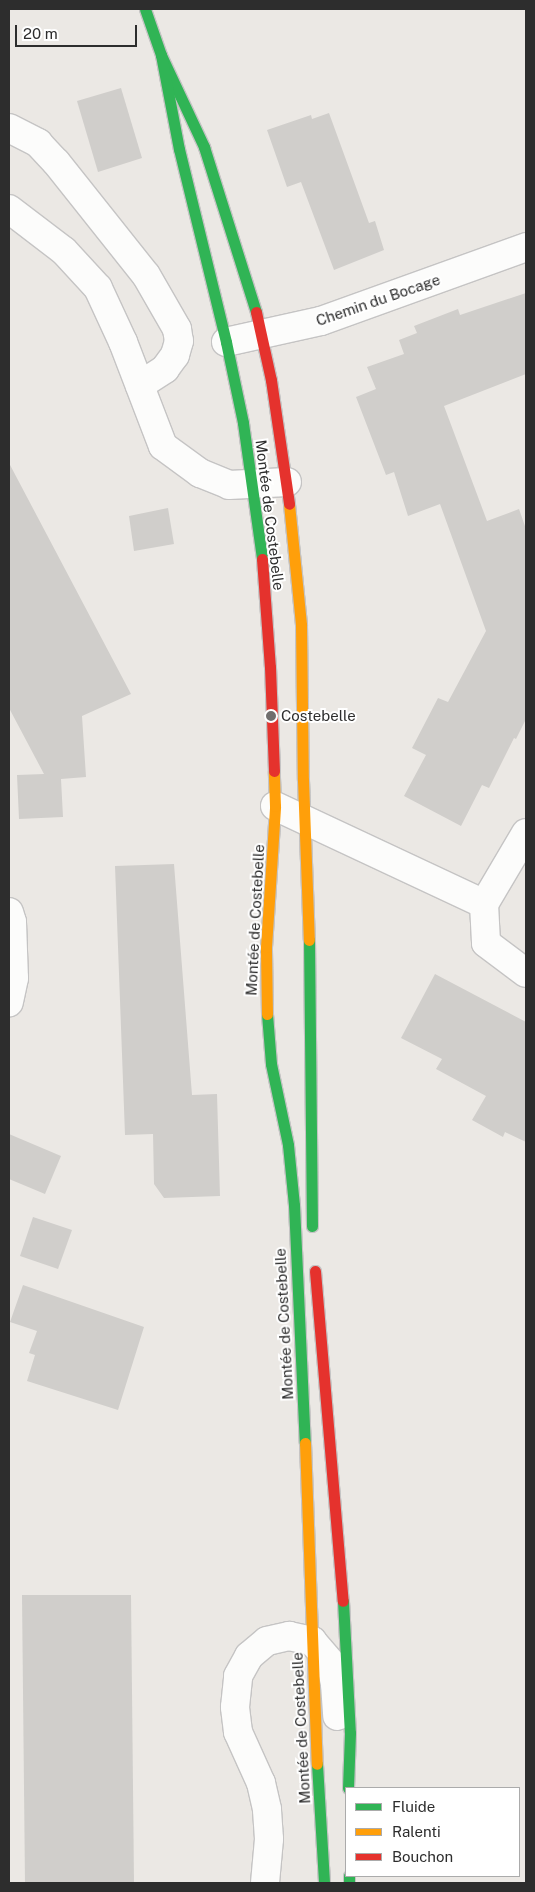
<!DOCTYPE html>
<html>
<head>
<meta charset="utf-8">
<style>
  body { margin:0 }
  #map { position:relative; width:535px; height:1892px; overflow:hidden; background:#ebe8e4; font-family:"Public Sans",sans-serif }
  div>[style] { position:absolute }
  .building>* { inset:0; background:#d0cecb }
  .roads { filter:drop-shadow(1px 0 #c5c4c4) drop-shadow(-1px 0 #c5c4c4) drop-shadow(0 1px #c5c4c4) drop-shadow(0 -1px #c5c4c4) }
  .street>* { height:28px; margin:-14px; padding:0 14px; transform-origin:14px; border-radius:14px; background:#fcfcfb }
  .fast>* { height:11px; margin:-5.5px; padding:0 5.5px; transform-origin:5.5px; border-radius:5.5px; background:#30b455 }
  .slow>* { height:11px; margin:-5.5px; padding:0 5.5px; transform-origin:5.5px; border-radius:5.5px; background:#ff9f0a }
  .jam>* { height:11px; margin:-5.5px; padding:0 5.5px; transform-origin:5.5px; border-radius:5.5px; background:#e5322d }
  .dots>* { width:14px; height:14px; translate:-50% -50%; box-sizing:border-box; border:2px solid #fff; border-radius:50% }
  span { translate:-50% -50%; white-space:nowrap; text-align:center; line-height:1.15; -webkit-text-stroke:4px #fff; paint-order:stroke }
  .street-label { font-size:15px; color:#2d2d2d }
  .poi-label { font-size:15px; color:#2d2d2d }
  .left { translate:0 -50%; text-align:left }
  .frame { position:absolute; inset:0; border:10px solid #2d2d2d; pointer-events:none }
  .legend { position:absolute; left:345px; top:1787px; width:175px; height:90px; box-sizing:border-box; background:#fff; border:1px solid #ababab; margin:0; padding:6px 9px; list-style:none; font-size:15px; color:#2d2d2d }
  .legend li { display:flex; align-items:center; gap:10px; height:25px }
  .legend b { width:25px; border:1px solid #ababab }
  .scale { position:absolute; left:15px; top:25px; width:122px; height:22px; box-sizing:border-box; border:2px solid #2d2d2d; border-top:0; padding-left:6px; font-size:15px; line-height:18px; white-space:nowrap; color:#2d2d2d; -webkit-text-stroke:4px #fff; paint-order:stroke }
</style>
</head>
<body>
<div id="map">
  <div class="building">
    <i style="clip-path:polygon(121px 88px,142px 158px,98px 172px,77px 101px)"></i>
    <i style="clip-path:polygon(329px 113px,369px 223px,375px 221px,384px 250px,334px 270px,301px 182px,287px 187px,267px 130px,311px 115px,312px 119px)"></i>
    <i style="clip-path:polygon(526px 293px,526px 374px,444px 406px,487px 521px,519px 509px,526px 529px,526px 719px,516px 739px,514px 738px,489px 788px,482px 785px,461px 826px,404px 796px,426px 755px,412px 748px,438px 698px,448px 702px,486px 631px,440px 504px,408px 516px,394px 472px,386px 475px,356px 397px,376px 389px,367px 367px,404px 354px,399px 340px,417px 333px,414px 326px,458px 309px,460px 315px)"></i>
    <i style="clip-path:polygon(9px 463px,131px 694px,82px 716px,86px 777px,61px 779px,63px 817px,19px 819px,17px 775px,44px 774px,9px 708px)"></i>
    <i style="clip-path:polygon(168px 508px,174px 544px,134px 551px,129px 516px)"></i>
    <i style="clip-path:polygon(174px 864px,192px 1095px,217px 1094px,220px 1196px,164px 1198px,154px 1184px,153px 1134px,125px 1135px,115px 866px)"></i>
    <i style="clip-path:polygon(435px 974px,526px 1022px,526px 1142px,505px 1132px,503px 1137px,472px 1120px,486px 1096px,436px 1069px,442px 1059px,401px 1038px)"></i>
    <i style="clip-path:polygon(9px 1134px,61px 1156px,45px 1194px,9px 1179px)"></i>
    <i style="clip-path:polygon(33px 1217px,72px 1230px,58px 1269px,20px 1256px)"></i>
    <i style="clip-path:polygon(23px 1285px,144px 1327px,118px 1410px,27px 1381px,35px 1355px,29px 1353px,37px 1331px,10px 1322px)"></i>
    <i style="clip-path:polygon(22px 1595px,131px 1595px,134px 1883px,25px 1883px)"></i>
  </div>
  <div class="roads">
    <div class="street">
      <i style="left:9px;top:128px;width:33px;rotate:27deg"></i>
      <i style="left:38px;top:143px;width:26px;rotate:47deg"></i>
      <i style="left:56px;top:162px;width:144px;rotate:51.5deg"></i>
      <i style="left:146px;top:275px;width:62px;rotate:60.1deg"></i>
      <i style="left:177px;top:329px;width:12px;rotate:81deg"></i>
      <i style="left:179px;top:341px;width:15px;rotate:106deg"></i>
      <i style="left:175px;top:355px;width:17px;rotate:126deg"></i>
      <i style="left:165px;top:369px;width:30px;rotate:147deg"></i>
      <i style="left:9px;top:209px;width:69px;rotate:37.4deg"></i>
      <i style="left:64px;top:251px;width:50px;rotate:47.4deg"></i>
      <i style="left:98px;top:288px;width:60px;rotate:65.2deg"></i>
      <i style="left:123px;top:342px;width:111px;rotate:69deg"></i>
      <i style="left:163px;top:446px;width:46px;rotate:36.1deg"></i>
      <i style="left:200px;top:473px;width:31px;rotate:22deg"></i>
      <i style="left:229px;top:485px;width:58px;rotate:-3deg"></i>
      <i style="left:226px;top:342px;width:97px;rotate:-12.5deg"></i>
      <i style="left:321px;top:321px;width:218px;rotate:-19.8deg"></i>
      <i style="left:275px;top:806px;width:231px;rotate:25.1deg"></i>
      <i style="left:526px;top:833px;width:82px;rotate:120.6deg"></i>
      <i style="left:484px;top:904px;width:39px;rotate:87deg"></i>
      <i style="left:486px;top:943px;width:50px;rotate:36.9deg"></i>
      <i style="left:9px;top:912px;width:10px;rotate:73deg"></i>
      <i style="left:12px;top:922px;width:56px;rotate:88deg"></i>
      <i style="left:14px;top:978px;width:25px;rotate:102deg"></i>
      <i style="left:265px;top:1883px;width:44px;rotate:-84.8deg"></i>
      <i style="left:269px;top:1839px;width:30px;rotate:-94deg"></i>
      <i style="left:267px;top:1809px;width:27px;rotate:-103deg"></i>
      <i style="left:261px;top:1783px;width:56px;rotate:-114.3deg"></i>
      <i style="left:238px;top:1732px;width:25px;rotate:-97deg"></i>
      <i style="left:235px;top:1707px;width:31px;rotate:-84deg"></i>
      <i style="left:238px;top:1676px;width:23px;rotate:-61deg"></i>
      <i style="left:249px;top:1656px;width:23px;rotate:-40deg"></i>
      <i style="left:267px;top:1641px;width:23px;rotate:-13deg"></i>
      <i style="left:289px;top:1636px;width:24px;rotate:12deg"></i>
      <i style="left:312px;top:1641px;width:28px;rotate:49deg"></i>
      <i style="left:330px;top:1662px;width:23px;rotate:77deg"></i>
      <i style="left:335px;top:1684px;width:32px;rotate:86deg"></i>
    </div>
    <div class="fast">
      <i style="left:145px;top:9px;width:49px;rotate:70.8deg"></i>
      <i style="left:161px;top:55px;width:102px;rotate:64.9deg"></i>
      <i style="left:204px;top:147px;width:173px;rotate:72.5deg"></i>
      <i style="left:161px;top:55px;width:96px;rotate:79.2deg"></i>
      <i style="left:179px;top:149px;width:199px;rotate:76.3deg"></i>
      <i style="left:226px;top:342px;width:83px;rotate:78.1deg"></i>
      <i style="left:243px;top:423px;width:137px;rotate:82deg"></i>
      <i style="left:309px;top:940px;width:286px;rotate:89.4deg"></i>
      <i style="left:267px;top:1014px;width:50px;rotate:85.4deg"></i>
      <i style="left:271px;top:1064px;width:83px;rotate:78.1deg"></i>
      <i style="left:288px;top:1145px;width:60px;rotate:84.3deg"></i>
      <i style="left:294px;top:1205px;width:238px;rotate:87.4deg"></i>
      <i style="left:343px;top:1601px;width:132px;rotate:87deg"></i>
      <i style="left:350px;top:1733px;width:55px;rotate:92.1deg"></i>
      <i style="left:317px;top:1764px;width:119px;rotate:86.6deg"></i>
      <i style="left:349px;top:1876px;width:7px;rotate:90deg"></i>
    </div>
    <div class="slow">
      <i style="left:289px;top:504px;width:122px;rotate:84.3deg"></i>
      <i style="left:301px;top:625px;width:155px;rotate:89.3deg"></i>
      <i style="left:303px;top:780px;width:160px;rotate:87.9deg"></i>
      <i style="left:267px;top:1014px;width:67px;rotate:-90.9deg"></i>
      <i style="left:266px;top:947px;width:141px;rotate:-86.3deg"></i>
      <i style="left:275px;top:806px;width:35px;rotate:-92deg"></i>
      <i style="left:305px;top:1443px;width:321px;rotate:87.9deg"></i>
    </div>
    <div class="jam">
      <i style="left:256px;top:312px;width:70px;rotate:77.6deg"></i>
      <i style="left:271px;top:380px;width:125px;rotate:81.7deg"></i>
      <i style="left:262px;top:559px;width:108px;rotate:85.8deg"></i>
      <i style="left:270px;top:667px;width:104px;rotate:87.8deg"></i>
      <i style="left:315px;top:1271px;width:331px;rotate:85.2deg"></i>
    </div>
  </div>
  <div class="dots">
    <i style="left:271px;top:716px;background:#706e6d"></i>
  </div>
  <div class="street-label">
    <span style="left:378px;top:300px;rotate:-19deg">Chemin du Bocage</span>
    <span style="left:270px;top:515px;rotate:83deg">Montée de Costebelle</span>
    <span style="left:255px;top:920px;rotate:-87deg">Montée de Costebelle</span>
    <span style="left:284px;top:1324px;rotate:-93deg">Montée de Costebelle</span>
    <span style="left:301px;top:1728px;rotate:-93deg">Montée de Costebelle</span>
  </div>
  <div class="poi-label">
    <span class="left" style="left:281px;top:716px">Costebelle</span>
  </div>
  <div class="frame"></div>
  <ul class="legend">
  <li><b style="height:6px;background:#30b455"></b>Fluide</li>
  <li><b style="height:6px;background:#ff9f0a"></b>Ralenti</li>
  <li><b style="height:6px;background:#e5322d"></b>Bouchon</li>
  </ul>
  <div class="scale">20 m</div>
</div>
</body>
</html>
